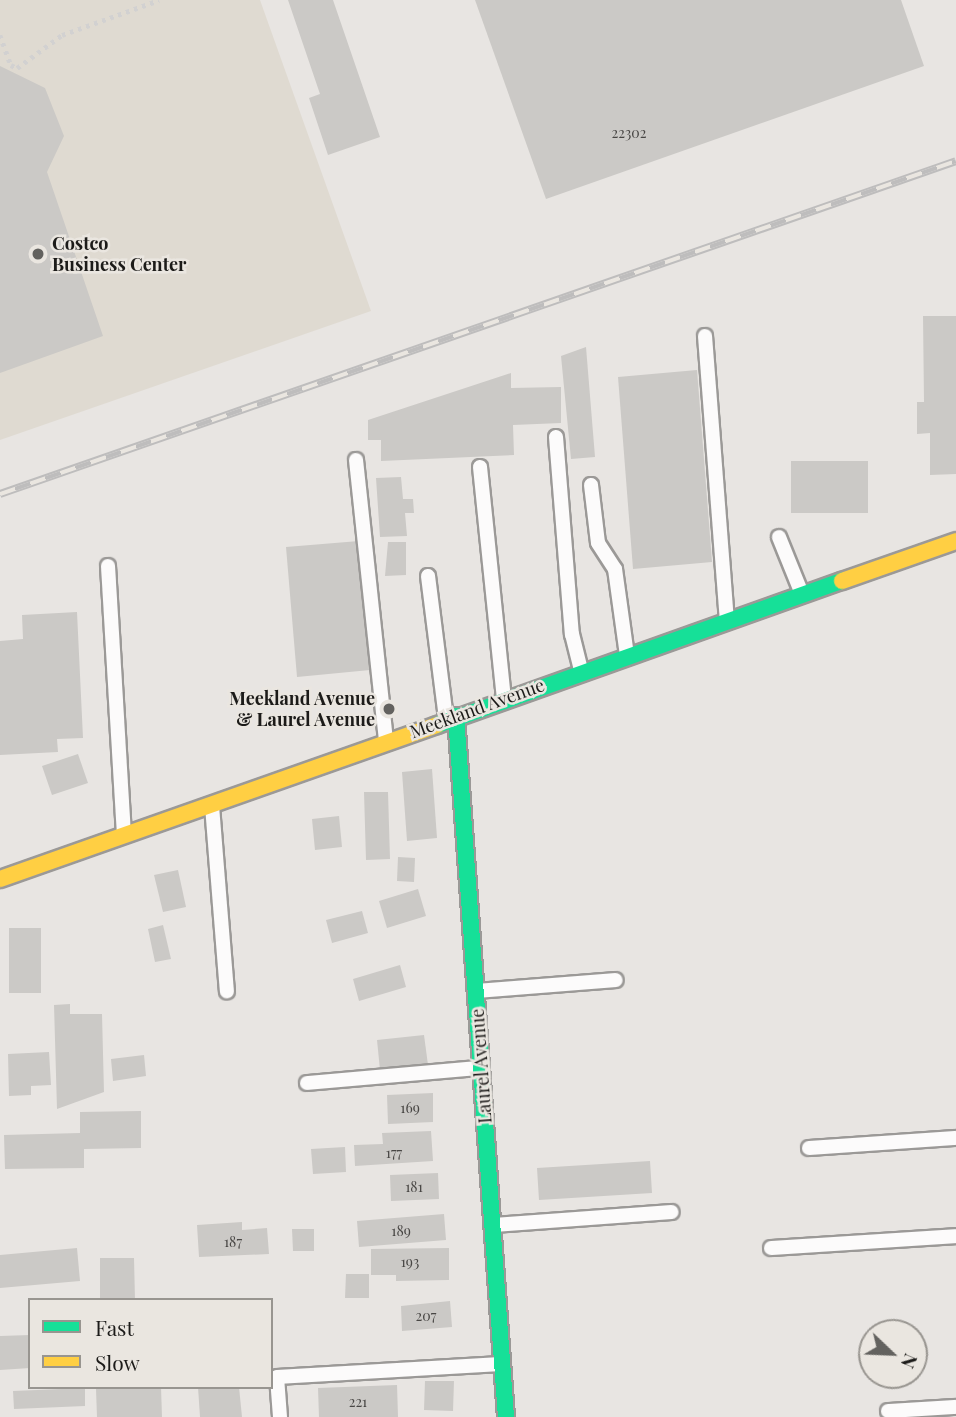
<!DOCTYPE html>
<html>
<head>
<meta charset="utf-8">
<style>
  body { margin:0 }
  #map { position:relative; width:956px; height:1417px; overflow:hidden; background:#e8e5e2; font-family:"Playfair Display",serif }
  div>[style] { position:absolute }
  .built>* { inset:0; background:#dfdad1 }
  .building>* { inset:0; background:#cbc9c6 }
  .path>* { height:4.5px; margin-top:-2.25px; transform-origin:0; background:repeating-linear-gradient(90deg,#d2d1d1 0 3.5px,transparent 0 8.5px) }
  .roads { filter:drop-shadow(2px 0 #9b9997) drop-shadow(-2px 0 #9b9997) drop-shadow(0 2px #9b9997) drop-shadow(0 -2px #9b9997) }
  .lane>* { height:14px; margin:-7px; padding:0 7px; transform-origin:7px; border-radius:7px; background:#fcfbfb }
  .fast>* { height:16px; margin:-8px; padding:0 8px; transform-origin:8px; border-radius:8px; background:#16e098 }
  .slow>* { height:16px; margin:-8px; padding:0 8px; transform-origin:8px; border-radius:8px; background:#ffcf43 }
  .rail>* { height:8px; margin-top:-4px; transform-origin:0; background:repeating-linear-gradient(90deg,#eae6e0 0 16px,#bebdbd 0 32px); box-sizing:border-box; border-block:2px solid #bebdbd }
  .dots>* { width:19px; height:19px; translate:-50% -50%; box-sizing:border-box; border:4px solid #eae6e0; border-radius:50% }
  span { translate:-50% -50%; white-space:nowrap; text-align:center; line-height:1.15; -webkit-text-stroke:5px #eae6e0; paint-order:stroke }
  .number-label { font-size:14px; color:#484644 }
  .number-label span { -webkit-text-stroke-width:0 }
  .poi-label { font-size:18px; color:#1c1b19; font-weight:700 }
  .left { translate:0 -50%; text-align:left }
  .right { translate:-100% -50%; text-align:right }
  .street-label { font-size:18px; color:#1c1b19 }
  .legend { position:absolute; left:28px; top:1298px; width:245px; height:91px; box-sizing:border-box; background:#eae6e0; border:2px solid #989590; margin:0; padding:9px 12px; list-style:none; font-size:21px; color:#1c1b19 }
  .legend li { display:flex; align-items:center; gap:14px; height:35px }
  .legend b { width:35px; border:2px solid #989590 }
  .north { position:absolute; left:858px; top:1319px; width:70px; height:70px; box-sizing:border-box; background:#eae6e0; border:2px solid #989590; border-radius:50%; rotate:113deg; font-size:19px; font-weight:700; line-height:28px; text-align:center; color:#1c1b19 }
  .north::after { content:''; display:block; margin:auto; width:24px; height:32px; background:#63625f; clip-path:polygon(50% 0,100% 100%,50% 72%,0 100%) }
</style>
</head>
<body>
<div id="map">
  <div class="built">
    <i style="clip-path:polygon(0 0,260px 0,371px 311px,0 440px)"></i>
  </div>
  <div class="building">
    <i style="clip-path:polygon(288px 0,333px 0,380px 137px,328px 155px,309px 98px,320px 94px)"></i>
    <i style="clip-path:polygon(475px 0,901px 0,924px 66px,546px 199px)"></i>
    <i style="clip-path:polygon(0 66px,45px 88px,64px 136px,47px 172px,103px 336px,0 373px)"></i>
    <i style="clip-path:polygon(923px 316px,956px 316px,956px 474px,930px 475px,930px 433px,917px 434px,917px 402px,924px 402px)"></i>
    <i style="clip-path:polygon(586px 347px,595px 457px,571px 459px,561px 356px)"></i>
    <i style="clip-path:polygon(697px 370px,712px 562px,633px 569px,618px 377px)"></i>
    <i style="clip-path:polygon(511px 373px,511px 388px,561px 387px,561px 423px,513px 425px,514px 455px,381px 461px,381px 440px,368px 440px,368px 420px)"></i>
    <i style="clip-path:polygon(791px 461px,868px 461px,868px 513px,791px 513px)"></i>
    <i style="clip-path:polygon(401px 477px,403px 499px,413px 499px,414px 513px,405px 513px,407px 536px,380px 537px,376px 478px)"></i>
    <i style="clip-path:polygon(359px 541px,370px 670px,297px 677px,286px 547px)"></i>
    <i style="clip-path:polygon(388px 542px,406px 542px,406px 575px,385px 576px)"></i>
    <i style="clip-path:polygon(77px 612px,83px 738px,57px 739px,58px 752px,0 755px,0 641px,23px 639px,22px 615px)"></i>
    <i style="clip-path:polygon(78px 754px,88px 783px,52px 795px,42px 766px)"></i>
    <i style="clip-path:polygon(432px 769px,437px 838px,407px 841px,402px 772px)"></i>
    <i style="clip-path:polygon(364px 792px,388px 792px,390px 859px,366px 860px)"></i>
    <i style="clip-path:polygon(339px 816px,342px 847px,315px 850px,312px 819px)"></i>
    <i style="clip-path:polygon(398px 857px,415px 858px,414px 882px,397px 881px)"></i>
    <i style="clip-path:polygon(178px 870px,186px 907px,163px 912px,154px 875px)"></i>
    <i style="clip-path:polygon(418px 889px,426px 916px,387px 928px,379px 901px)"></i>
    <i style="clip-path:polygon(362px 911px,368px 933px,332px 943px,326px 920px)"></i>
    <i style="clip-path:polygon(163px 925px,171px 959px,155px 962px,148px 929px)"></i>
    <i style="clip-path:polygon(9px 928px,41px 928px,41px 993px,9px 993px)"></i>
    <i style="clip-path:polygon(400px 965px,406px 987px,359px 1001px,353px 979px)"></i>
    <i style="clip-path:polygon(70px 1004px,70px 1014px,102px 1014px,104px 1092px,57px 1109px,54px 1005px)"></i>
    <i style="clip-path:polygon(424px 1035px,428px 1065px,380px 1070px,377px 1040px)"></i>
    <i style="clip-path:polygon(49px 1052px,51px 1085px,31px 1086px,31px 1095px,9px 1096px,8px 1054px)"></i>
    <i style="clip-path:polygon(144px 1055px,146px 1076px,113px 1081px,111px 1059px)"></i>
    <i style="clip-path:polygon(433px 1093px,433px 1122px,388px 1124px,387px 1095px)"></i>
    <i style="clip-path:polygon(141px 1111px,141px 1148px,84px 1149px,84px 1168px,5px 1169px,4px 1135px,80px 1133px,80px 1112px)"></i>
    <i style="clip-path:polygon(431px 1131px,433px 1161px,355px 1166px,354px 1145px,383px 1144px,382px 1133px)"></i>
    <i style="clip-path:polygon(345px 1147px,346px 1172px,313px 1174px,311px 1149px)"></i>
    <i style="clip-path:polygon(650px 1161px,652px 1193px,539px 1200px,537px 1168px)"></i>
    <i style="clip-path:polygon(438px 1173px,439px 1199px,391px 1201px,390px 1175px)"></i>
    <i style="clip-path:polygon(444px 1214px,446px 1240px,359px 1247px,357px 1221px)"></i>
    <i style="clip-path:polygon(242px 1222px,242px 1230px,267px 1228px,269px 1254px,199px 1257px,197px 1225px)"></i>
    <i style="clip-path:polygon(292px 1229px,314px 1229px,314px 1251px,293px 1251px)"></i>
    <i style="clip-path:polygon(77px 1248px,80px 1281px,0 1288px,0 1255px)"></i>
    <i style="clip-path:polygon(449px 1248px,449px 1280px,396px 1281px,396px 1275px,371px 1275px,371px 1249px)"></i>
    <i style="clip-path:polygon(100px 1258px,134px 1258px,135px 1300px,100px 1300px)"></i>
    <i style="clip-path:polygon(346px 1274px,369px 1274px,369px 1298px,345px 1298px)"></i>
    <i style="clip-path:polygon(450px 1301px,452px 1327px,402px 1331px,401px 1306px)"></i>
    <i style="clip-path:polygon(30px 1335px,30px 1368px,0 1370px,0 1336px)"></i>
    <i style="clip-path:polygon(425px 1381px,454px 1381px,453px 1411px,424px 1410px)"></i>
    <i style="clip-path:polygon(397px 1385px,398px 1417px,319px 1417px,318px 1388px)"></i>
    <i style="clip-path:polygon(161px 1387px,162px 1417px,97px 1417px,96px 1389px)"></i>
    <i style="clip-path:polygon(198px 1387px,239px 1387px,242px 1417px,200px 1417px)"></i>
    <i style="clip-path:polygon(85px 1388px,85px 1406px,14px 1409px,13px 1391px)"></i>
  </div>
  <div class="path">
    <i style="left:0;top:35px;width:32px;rotate:70deg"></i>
    <i style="left:11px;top:65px;width:7px;rotate:27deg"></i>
    <i style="left:17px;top:68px;width:56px;rotate:-36.3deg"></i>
    <i style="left:62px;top:35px;width:103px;rotate:-19.8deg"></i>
  </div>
  <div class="roads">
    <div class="lane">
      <i style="left:705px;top:336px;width:285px;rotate:85.6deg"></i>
      <i style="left:556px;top:437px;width:198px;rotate:85.4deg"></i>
      <i style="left:572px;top:634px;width:37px;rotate:76deg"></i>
      <i style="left:356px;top:460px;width:282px;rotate:83.9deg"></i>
      <i style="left:480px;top:467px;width:232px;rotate:84.1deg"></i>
      <i style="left:591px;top:485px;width:58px;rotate:83.1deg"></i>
      <i style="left:598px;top:543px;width:31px;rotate:57deg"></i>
      <i style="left:615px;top:569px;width:87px;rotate:82.1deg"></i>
      <i style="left:779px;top:537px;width:61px;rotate:68deg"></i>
      <i style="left:108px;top:566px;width:268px;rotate:86.6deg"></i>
      <i style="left:428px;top:576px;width:143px;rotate:82.8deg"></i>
      <i style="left:212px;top:806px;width:186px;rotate:85.4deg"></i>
      <i style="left:477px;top:991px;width:139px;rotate:-4.5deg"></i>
      <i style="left:307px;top:1083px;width:173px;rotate:-5deg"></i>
      <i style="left:809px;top:1148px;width:147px;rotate:-3.9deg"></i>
      <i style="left:494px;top:1225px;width:178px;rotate:-4.2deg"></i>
      <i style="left:771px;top:1248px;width:185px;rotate:-3.7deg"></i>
      <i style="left:888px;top:1411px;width:68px;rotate:-3.4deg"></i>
      <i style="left:280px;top:1417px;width:40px;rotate:-94.3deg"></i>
      <i style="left:277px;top:1377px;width:224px;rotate:-3.3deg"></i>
    </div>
    <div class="fast">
      <i style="left:456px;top:716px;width:703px;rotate:85.92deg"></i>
      <i style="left:437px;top:725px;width:430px;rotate:-19.6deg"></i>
    </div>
    <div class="slow">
      <i style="left:842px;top:581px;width:121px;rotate:-19.3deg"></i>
      <i style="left:0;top:879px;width:463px;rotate:-19.4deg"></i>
    </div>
  </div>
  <div class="rail">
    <i style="left:0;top:494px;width:1012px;rotate:-19.2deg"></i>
  </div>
  <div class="dots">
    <i style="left:38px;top:254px;background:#63625f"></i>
    <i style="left:389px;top:709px;background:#63625f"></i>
  </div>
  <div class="number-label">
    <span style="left:629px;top:133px">22302</span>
    <span style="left:410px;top:1108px">169</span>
    <span style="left:394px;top:1153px">177</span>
    <span style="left:414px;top:1187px">181</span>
    <span style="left:401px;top:1231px">189</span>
    <span style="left:233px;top:1242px">187</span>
    <span style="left:410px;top:1262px">193</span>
    <span style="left:426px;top:1316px">207</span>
    <span style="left:358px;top:1402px">221</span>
  </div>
  <div class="poi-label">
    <span class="left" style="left:52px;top:254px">Costco<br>Business Center</span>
    <span class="right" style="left:375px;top:709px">Meekland Avenue<br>&amp; Laurel Avenue</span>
  </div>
  <div class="street-label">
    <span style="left:477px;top:708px;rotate:-20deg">Meekland Avenue</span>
    <span style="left:481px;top:1066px;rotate:-94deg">Laurel Avenue</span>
  </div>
  <ul class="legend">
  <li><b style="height:9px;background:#16e098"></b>Fast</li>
  <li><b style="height:9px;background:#ffcf43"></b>Slow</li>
  </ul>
  <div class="north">N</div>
</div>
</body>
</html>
